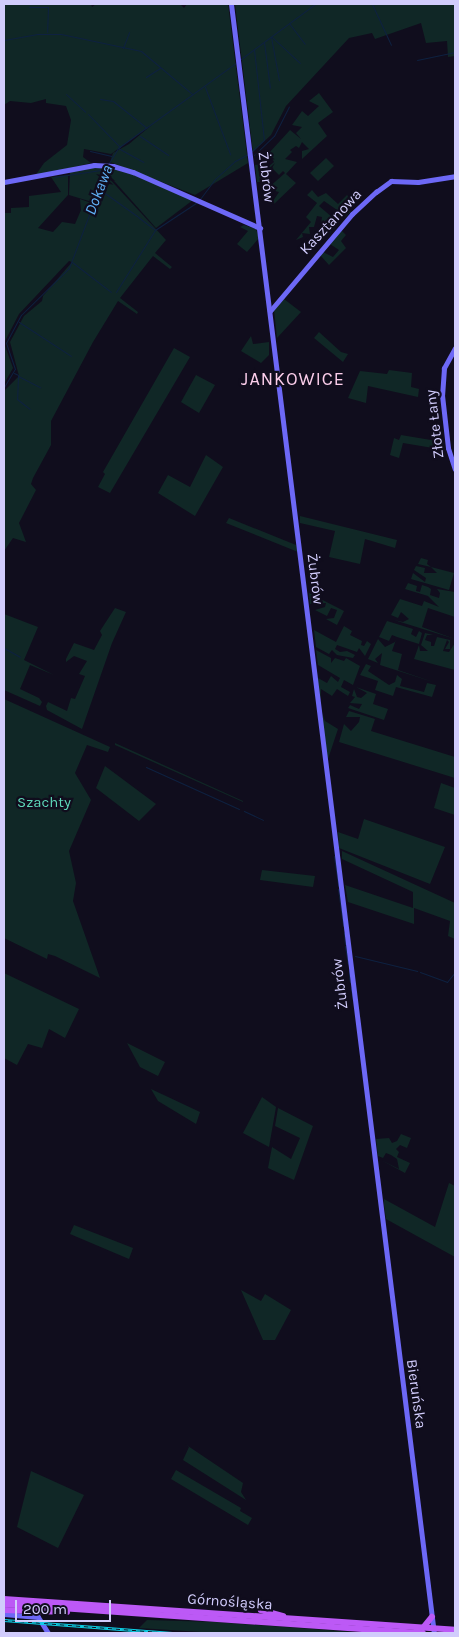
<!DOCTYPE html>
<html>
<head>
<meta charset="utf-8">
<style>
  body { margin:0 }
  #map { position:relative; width:459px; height:1637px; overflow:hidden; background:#100d1d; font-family:Karla,sans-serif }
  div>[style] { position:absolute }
  .green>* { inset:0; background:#102726 }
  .stream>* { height:1px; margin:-0.5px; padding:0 0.5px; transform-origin:0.5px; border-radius:0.5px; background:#0e2140 }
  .secondary>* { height:5px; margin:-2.5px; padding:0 2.5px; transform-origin:2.5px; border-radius:2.5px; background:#6d68f6 }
  .primary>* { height:5.5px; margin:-2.75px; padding:0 2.75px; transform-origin:2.75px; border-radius:2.75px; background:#bc59f6 }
  .rail>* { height:3px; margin-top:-1.5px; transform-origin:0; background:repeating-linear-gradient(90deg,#100d1d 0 4px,#0dd0e7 0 8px); box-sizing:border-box; border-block:1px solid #0dd0e7 }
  span { translate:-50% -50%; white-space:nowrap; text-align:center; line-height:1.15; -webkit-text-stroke:4.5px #100d1d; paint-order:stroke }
  .street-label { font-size:15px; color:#d1ccfc }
  .park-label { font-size:15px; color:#5dd7b9 }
  .water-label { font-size:16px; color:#60b0f6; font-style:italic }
  .quarter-label { font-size:18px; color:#fcceeb; letter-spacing:1px }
  .frame { position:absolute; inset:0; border:5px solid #d1ccfc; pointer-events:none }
  .scale { position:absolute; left:15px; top:1600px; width:96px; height:22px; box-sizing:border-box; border:2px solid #d1ccfc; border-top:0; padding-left:6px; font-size:15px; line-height:18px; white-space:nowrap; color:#d1ccfc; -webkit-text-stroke:4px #100d1d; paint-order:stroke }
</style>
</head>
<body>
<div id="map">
  <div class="green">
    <i style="clip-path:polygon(4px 4px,91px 4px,92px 7px,96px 4px,180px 4px,184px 8px,187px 4px,228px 4px,248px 163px,195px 195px,110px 162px,113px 153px,129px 144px,154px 123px,111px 154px,84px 149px,83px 157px,91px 163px,35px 176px,44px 163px,67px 145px,71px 120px,66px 106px,46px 103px,46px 99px,31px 103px,10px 101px,4px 105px)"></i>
    <i style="clip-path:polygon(235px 4px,455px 4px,455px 56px,448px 57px,447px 41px,426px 43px,421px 23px,375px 39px,372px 33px,349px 38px,286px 106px,271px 135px,253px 152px)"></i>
    <i style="clip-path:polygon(319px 93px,333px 112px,318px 123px,327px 136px,302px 159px,302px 151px,309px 149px,302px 142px,299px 148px,296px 146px,290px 150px,292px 152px,285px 159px,297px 162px,286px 174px,296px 183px,274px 204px,271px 204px,279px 192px,267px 189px,285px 173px,283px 171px,279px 175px,272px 168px,275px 163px,263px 174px,261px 182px,257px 182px,255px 165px,262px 164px,264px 170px,274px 162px,269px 153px,290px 130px,301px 139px,296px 133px,302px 127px,292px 125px,302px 111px,308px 116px,319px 106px,309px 101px)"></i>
    <i style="clip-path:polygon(326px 158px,334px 166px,318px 181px,310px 173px)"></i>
    <i style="clip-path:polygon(97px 167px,103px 168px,92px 202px,69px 195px,70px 172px)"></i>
    <i style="clip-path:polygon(117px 169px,127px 172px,193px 200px,156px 228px,107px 173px,108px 170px)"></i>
    <i style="clip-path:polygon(105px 174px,166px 240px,155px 253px,172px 267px,170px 269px,153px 256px,120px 298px,138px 312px,137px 314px,118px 301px,93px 342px,51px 421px,51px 445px,33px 478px,31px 484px,36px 490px,19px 523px,26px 542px,13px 538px,4px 551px,4px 391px,19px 376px,10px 342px,24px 316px,42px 301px,43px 296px,72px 262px,69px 261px,19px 314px,4px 343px,13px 368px,4px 384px,4px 213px,11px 213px,11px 208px,29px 207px,29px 196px,61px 192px,51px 177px,68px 175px,68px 195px,38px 228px,53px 232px,62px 222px,75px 224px,81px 210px,80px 199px,94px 204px)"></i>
    <i style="clip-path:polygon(312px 190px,318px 197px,326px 193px,338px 204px,347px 195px,357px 206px,348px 199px,343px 208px,351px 212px,340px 221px,343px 214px,324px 201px,319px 206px,339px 223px,330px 233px,328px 231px,332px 229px,325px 230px,324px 223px,321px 225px,322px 217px,317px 216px,314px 227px,309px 227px,310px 234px,302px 233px,303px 237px,296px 240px,311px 222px,306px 217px,317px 203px,307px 195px)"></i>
    <i style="clip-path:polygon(244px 225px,256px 229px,259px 238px,247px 252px,237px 244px,248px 231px,240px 227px)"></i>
    <i style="clip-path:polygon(341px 230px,346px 235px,341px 241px,346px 248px,329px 265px,320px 255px,323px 252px,333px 257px,339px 250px,330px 244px)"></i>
    <i style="clip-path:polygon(284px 299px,301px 312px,277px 338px,274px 310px)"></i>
    <i style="clip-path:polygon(319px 332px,341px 352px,348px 354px,343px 362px,314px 338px)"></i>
    <i style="clip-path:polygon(251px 336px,253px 344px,269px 342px,269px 355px,261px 363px,241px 351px)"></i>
    <i style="clip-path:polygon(174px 348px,190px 357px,110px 493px,98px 487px,105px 474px,103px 472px)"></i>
    <i style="clip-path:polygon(389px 370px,412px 373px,411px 387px,419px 389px,418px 397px,368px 386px,366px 403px,348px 398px,360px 371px,387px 374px)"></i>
    <i style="clip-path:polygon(196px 375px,215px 385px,199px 413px,181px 402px)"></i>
    <i style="clip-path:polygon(401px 435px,443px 442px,445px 450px,403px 443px,399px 458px,390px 455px,394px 438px,399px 440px)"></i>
    <i style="clip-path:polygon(206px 455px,223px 467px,195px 516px,158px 493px,168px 475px,190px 487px)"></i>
    <i style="clip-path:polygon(300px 516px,397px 540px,395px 548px,365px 539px,360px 564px,329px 557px,335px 531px,300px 523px)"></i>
    <i style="clip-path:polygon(229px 518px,296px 545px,298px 552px,226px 523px)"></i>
    <i style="clip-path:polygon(421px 558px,428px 560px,427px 564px,431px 567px,454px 573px,449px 590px,411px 579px,413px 573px,425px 582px,426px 578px,414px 570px,416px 566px,425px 568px,424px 573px,437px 573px,431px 567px,418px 564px)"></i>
    <i style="clip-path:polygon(408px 583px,417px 586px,416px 591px,420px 592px,422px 585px,428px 587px,431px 589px,430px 595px,439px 598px,440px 593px,437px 589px,455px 592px,455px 617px,428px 608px,422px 627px,455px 639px,394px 620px,403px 622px,409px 619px,401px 612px,398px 618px,391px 615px,400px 599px,422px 606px,424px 601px,439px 607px,428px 596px,405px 589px)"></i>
    <i style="clip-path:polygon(309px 593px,344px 611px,337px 625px,326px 619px,334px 618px,337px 610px,331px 608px,327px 616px,315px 610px,325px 607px,326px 603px,310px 604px)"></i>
    <i style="clip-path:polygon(115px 608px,126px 612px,112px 643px,82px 729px,47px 710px,46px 706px,48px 702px,67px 711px,71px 698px,75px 699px,85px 676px,79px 674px,87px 661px,74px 656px,66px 662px,66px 659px,74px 643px,94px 650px,102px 635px,100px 631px)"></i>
    <i style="clip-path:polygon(4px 614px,38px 627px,24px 660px,54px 675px,30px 665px,20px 689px,39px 698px,42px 702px,40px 706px,4px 690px)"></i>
    <i style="clip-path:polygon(387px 621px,413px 629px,411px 634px,416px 637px,419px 631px,422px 633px,419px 644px,397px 637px,392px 651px,402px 654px,398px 670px,436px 683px,380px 665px,382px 653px,375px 659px,378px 663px,368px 659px,378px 639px,385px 647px,395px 642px,397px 637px,392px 635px,389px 641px,379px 637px)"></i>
    <i style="clip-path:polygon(344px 626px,352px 631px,350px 635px,362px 641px,361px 645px,364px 646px,367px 641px,371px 644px,365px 656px,359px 648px,357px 652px,337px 645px,335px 649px,340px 652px,347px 651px,355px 655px,353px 658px,337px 655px,332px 650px,329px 654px,316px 647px,314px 630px,336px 642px)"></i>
    <i style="clip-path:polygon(425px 633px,433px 635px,427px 635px,425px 640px,431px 642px,431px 646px,434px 646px,437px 637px,450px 640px,450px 649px,445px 649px,449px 642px,447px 640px,443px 651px,449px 652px,455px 643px,455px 670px,414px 659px,419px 645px,420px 651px,428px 651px,421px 645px)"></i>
    <i style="clip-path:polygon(316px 650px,331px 658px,331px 663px,335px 658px,344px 661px,346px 658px,360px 666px,353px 685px,344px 680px,341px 687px,350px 692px,348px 696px,337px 689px,332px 696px,321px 689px,320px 707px,317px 672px,318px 678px,327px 683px,331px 676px,338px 682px,340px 678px,318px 665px)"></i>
    <i style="clip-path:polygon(366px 664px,371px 666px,368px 671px,389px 685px,395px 682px,397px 675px,402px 679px,400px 686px,424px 692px,427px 683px,436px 685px,432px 697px,396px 687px,393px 696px,375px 690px,378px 681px,360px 675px)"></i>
    <i style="clip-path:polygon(356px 687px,376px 694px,373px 704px,388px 709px,384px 720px,348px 708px,350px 705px,359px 709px,362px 704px,350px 703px,355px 697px,352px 696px,354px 689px,357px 697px,361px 698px,367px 693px)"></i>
    <i style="clip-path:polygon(4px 699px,110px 747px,108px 752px,87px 745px,75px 773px,91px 800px,69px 851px,76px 883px,73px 901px,100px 978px,55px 956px,48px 954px,47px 959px,4px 938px)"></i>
    <i style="clip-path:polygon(321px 710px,325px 721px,338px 729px,327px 762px)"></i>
    <i style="clip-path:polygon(349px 711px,375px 719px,371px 731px,455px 757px,455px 778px,339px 742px,344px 724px,351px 731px,359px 722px,360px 717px,346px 717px)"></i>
    <i style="clip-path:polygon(115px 743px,243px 801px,243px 802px,115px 745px)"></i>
    <i style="clip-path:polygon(105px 766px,156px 804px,139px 821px,96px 788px)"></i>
    <i style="clip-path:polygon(441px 783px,455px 788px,455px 815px,434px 808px)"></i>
    <i style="clip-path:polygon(364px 819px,445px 847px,430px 884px,339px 848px,338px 832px,358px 839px)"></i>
    <i style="clip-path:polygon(342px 851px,455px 903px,455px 939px,448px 936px,450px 921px,439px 917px,414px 908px,414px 924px,348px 902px,345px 885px,413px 908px,413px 892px,342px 859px)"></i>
    <i style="clip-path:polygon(262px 870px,315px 876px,313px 887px,260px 880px)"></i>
    <i style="clip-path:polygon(4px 973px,79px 1009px,65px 1038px,49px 1029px,42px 1048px,28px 1044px,17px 1065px,4px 1058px)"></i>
    <i style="clip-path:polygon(127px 1043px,165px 1062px,158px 1076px,140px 1067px)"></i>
    <i style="clip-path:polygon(151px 1089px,200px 1112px,196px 1124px,158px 1101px)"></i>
    <i style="clip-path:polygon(262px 1097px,276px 1107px,269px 1147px,243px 1133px)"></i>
    <i style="clip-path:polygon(278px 1108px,313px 1126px,294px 1180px,268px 1168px,272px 1147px,291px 1159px,300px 1138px,275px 1126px)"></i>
    <i style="clip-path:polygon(401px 1134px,411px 1138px,407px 1148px,400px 1145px,396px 1149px,399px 1152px,397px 1157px,410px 1163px,405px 1173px,381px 1160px,399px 1169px,397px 1159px,391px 1155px,386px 1153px,383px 1158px,378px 1156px,376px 1139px,389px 1138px,392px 1143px,397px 1141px)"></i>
    <i style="clip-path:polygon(449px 1183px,455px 1186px,455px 1257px,386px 1219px,384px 1205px,384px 1199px,435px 1227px)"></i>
    <i style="clip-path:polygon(74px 1225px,133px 1248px,129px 1259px,70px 1234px)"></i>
    <i style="clip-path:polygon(241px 1290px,261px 1301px,265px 1294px,291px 1310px,275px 1340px,263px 1340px)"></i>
    <i style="clip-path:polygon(185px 1444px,243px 1483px,241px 1492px,246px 1500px,183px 1460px,189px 1447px)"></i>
    <i style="clip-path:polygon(176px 1470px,241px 1508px,240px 1511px,252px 1518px,248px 1525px,171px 1479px)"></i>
    <i style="clip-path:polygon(31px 1471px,84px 1495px,58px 1548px,17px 1527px)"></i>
    <i style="clip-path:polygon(147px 1620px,216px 1622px,368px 1633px,216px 1633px,139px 1628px)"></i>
  </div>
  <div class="stream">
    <i style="left:372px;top:4px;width:45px;rotate:65.1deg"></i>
    <i style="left:29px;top:7px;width:19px"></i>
    <i style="left:48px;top:7px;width:25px;rotate:92deg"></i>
    <i style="left:289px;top:23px;width:26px;rotate:53deg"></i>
    <i style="left:271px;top:37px;width:44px;rotate:79.5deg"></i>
    <i style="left:272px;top:37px;width:38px;rotate:43deg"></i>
    <i style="left:4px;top:40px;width:34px;rotate:-10deg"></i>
    <i style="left:37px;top:34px;width:24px"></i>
    <i style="left:61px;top:34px;width:82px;rotate:12deg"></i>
    <i style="left:141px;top:51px;width:67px;rotate:40.1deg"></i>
    <i style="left:264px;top:42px;width:46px;rotate:82.6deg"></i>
    <i style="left:123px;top:48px;width:17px;rotate:-69deg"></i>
    <i style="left:241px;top:59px;width:92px;rotate:-36.6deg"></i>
    <i style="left:417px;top:60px;width:39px;rotate:-12deg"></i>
    <i style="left:146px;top:77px;width:17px;rotate:-33deg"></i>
    <i style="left:205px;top:87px;width:72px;rotate:69.5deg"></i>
    <i style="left:66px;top:94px;width:26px;rotate:43deg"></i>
    <i style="left:100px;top:99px;width:13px;rotate:9deg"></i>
    <i style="left:113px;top:101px;width:43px;rotate:38.5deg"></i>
    <i style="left:88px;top:114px;width:46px;rotate:45.9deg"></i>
    <i style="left:140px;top:136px;width:34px;rotate:34deg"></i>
    <i style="left:118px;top:148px;width:29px;rotate:29deg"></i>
    <i style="left:90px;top:151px;width:22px;rotate:13deg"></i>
    <i style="left:252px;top:151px;width:16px;rotate:-43deg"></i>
    <i style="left:264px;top:140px;width:91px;rotate:-96.3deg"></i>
    <i style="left:254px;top:155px;width:28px;rotate:-44deg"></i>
    <i style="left:274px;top:136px;width:33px;rotate:-63deg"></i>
    <i style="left:109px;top:163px;width:17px;rotate:-59deg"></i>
    <i style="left:118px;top:148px;width:145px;rotate:-35.8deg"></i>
    <i style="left:54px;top:177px;width:54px;rotate:-8.6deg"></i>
    <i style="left:99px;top:189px;width:47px;rotate:35.4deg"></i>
    <i style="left:200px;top:199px;width:25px;rotate:-53deg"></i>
    <i style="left:215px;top:179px;width:27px;rotate:-42deg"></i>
    <i style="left:235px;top:161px;width:15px;rotate:-28deg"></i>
    <i style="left:138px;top:217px;width:21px;rotate:37deg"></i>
    <i style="left:72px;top:262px;width:49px;rotate:37.6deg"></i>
    <i style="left:116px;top:292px;width:73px;rotate:-57.8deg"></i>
    <i style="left:155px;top:230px;width:49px;rotate:-33.4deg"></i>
    <i style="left:19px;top:322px;width:62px;rotate:33.2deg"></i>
    <i style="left:14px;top:373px;width:4px;rotate:27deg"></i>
    <i style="left:18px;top:375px;width:24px;rotate:92deg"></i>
    <i style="left:17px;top:399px;width:16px;rotate:38deg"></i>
    <i style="left:18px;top:376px;width:25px;rotate:27deg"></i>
    <i style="left:4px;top:387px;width:21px;rotate:-59deg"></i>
    <i style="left:15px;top:369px;width:28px;rotate:-109deg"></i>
    <i style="left:6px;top:343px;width:32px;rotate:-62deg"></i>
    <i style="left:21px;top:315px;width:67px;rotate:-44.4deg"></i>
    <i style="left:69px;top:268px;width:108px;rotate:-69.4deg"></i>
    <i style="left:4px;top:648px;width:18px;rotate:29deg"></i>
    <i style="left:146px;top:767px;width:102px;rotate:24.3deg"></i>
    <i style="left:244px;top:811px;width:21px;rotate:25deg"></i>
    <i style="left:334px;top:856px;width:30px;rotate:82deg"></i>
    <i style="left:338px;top:889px;width:37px;rotate:82deg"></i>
    <i style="left:344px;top:933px;width:11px;rotate:85deg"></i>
    <i style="left:345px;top:946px;width:18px;rotate:81deg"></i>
    <i style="left:355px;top:956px;width:64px;rotate:13.6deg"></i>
    <i style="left:349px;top:970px;width:6px;rotate:90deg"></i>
    <i style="left:420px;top:972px;width:29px;rotate:20deg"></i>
    <i style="left:447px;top:982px;width:13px;rotate:-51deg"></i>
    <i style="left:349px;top:977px;width:5px;rotate:79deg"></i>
    <i style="left:351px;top:988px;width:12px;rotate:81deg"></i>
  </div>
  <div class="secondary">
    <i style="left:231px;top:4px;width:1642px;rotate:82.9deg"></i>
    <i style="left:4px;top:182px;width:92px;rotate:-10.7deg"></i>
    <i style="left:94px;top:165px;width:19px;rotate:3deg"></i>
    <i style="left:113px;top:166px;width:21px;rotate:17deg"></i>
    <i style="left:133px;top:172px;width:139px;rotate:23.8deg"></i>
    <i style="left:270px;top:311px;width:127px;rotate:-49.8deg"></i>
    <i style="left:352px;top:214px;width:33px;rotate:-43deg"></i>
    <i style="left:376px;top:192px;width:19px;rotate:-36deg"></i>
    <i style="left:391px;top:181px;width:27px;rotate:2deg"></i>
    <i style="left:418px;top:182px;width:37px;rotate:-9deg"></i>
    <i style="left:455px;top:348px;width:23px;rotate:119deg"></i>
    <i style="left:444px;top:368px;width:27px;rotate:94deg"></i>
    <i style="left:442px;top:395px;width:53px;rotate:83.5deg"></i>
    <i style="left:448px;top:448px;width:22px;rotate:72deg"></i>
    <i style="left:4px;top:1614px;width:34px;rotate:5deg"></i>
    <i style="left:38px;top:1617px;width:19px;rotate:58deg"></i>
  </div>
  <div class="primary">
    <i style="left:4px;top:1599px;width:452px;rotate:3.9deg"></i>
    <i style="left:4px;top:1604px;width:420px;rotate:4deg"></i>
    <i style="left:4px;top:1610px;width:63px;rotate:1.8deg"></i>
    <i style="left:261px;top:1610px;width:23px;rotate:15deg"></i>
    <i style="left:423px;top:1628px;width:14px;rotate:-51deg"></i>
  </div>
  <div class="rail">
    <i style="left:4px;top:1620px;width:169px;rotate:4.4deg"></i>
  </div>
  <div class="street-label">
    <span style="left:266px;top:177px;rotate:83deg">Żubrów</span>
    <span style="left:331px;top:222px;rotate:-47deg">Kasztanowa</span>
    <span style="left:435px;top:424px;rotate:-97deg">Złote Łany</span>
    <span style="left:315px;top:579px;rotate:83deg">Żubrów</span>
    <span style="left:340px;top:984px;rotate:-97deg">Żubrów</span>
    <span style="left:416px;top:1394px;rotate:82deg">Bieruńska</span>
    <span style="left:230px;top:1602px;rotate:4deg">Górnośląska</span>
  </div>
  <div class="park-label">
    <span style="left:44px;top:803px">Szachty</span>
  </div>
  <div class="water-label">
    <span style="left:99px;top:190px;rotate:-69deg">Dokawa</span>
  </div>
  <div class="quarter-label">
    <span style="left:293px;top:379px">JANKOWICE</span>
  </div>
  <div class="frame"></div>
  <div class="scale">200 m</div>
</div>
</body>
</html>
